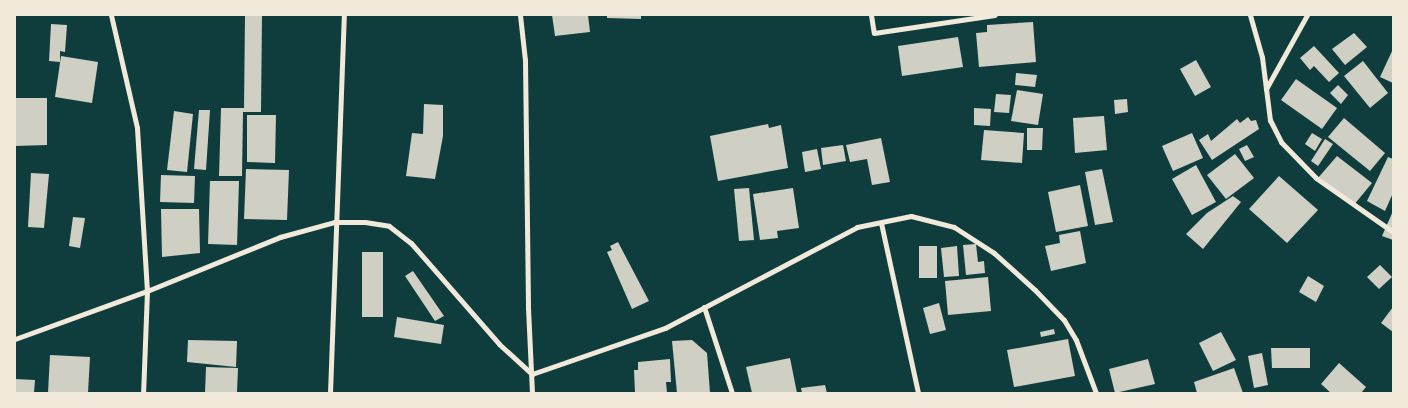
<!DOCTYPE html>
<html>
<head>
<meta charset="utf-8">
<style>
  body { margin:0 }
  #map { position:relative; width:1408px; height:408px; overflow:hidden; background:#0f3d3e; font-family:"Space Grotesk",sans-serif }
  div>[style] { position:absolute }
  .building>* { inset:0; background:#cfcfc3 }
  .minor>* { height:5px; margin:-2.5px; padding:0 2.5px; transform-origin:2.5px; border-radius:2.5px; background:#f1e9da }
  span { translate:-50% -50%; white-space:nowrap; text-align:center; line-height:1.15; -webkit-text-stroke:4px #f1e9da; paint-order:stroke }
  .frame { position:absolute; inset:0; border:16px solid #f1e9da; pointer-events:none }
</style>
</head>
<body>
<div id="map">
  <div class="building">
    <i style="clip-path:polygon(245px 15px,262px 15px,261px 112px,243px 112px,242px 176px,219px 176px,221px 108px,244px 108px)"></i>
    <i style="clip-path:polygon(552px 15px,588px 15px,590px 32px,555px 36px)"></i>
    <i style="clip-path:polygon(607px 15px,641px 15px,641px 19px,607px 18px)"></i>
    <i style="clip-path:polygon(1033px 22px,1036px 62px,979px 67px,976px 33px,987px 32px,987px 25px)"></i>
    <i style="clip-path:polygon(51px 24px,67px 25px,65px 52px,60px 51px,60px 62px,49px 61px)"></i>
    <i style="clip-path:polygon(1354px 33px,1367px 47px,1345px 65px,1332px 49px)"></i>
    <i style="clip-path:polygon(958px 37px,963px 67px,902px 76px,898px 46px)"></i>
    <i style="clip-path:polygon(1314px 46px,1339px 73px,1329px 82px,1314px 66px,1310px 70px,1300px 58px)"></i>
    <i style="clip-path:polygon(1393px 49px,1393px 83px,1380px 77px)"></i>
    <i style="clip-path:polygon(61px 56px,98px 62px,92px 103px,55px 97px)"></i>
    <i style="clip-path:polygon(1196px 60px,1211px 87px,1195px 96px,1180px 69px)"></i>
    <i style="clip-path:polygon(1363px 61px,1388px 93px,1370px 108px,1344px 76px)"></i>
    <i style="clip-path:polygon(1016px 73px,1037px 75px,1035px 87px,1015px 85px)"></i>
    <i style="clip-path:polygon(1296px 79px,1337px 108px,1322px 129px,1281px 100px)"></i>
    <i style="clip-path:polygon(1338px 85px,1348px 95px,1341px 104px,1330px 93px)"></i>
    <i style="clip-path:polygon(1017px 90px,1043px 94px,1038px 125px,1011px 121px)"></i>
    <i style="clip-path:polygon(996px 94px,1011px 95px,1009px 113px,994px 112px)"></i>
    <i style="clip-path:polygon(15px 98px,47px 98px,47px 145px,15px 146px)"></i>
    <i style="clip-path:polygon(1127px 99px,1128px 112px,1115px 114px,1114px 100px)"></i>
    <i style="clip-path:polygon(424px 104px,443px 105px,443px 136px,435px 179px,406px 176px,412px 133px,423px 134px)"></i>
    <i style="clip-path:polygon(974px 108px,991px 109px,990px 126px,974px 125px)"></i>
    <i style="clip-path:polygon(199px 110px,210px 110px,206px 170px,194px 169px)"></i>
    <i style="clip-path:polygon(174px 111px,193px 114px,187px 172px,167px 170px)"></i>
    <i style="clip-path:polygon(247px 115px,276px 115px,275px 163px,247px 162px)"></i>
    <i style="clip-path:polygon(1104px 116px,1107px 150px,1075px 153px,1073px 118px)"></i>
    <i style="clip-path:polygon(1248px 117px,1251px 121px,1256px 120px,1259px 129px,1212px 160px,1199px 140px,1208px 134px,1211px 141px,1237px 119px,1240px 123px)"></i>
    <i style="clip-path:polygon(1344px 118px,1385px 153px,1370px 171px,1328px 137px)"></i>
    <i style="clip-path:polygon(768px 124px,769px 128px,781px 125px,788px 168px,718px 181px,710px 136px)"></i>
    <i style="clip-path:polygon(1027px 128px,1043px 128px,1042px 150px,1027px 150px)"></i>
    <i style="clip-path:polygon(984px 130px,1024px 133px,1022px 163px,981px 160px)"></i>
    <i style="clip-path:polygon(1192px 133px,1203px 158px,1173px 171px,1162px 146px)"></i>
    <i style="clip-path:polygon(1312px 133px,1322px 139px,1315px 151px,1305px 144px)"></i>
    <i style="clip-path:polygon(881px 138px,890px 182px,872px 185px,867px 159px,850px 162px,846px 145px)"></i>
    <i style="clip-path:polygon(1325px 139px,1333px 144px,1318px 166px,1311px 161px)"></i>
    <i style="clip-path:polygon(843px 145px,846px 161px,823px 165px,821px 148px)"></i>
    <i style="clip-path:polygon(1247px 145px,1254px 157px,1245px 161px,1239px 149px)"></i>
    <i style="clip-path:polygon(817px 149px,821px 169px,805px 172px,802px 152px)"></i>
    <i style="clip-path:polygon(1235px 154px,1254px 178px,1226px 199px,1207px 175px)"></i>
    <i style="clip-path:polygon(1337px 156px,1372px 183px,1353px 206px,1318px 178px)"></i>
    <i style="clip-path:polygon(1388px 157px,1393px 159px,1393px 193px,1385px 211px,1367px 201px)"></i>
    <i style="clip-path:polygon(1196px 165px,1216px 202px,1192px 215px,1172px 179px)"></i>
    <i style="clip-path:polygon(246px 169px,289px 170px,287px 220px,244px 219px)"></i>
    <i style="clip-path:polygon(1102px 169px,1113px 222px,1095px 225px,1085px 172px)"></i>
    <i style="clip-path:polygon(31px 173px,49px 174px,44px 228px,28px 227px)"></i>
    <i style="clip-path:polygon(161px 175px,195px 176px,194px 203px,160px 202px)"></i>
    <i style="clip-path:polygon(1279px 176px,1318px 210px,1287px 243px,1249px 209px)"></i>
    <i style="clip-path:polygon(210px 181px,239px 181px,237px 245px,208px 244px)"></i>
    <i style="clip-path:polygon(1080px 185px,1088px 226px,1056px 232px,1048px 192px)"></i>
    <i style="clip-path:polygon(749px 188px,754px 240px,739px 241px,734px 189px)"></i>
    <i style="clip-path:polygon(793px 188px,799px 228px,777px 231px,778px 238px,760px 240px,753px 194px)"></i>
    <i style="clip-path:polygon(1233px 196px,1241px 202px,1203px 249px,1186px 234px,1207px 213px)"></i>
    <i style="clip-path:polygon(161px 209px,199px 209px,200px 253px,162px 257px)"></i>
    <i style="clip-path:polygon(1393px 211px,1393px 240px,1382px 236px)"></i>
    <i style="clip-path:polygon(73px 217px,85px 218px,80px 248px,69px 246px)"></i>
    <i style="clip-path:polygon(1080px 231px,1086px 263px,1051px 271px,1045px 246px,1060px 243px,1059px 235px)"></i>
    <i style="clip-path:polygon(618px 242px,649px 301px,632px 309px,607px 252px,612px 250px,610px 246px)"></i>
    <i style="clip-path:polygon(976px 244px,978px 262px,984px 261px,985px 273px,966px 275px,963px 245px)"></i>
    <i style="clip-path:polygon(919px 246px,937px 246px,937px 278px,919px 278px)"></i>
    <i style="clip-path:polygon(957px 246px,959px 276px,944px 277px,941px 248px)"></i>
    <i style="clip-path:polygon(362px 252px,383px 252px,383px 317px,362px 317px)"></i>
    <i style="clip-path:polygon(1380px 265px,1392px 277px,1379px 289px,1367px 277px)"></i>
    <i style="clip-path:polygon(413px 271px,444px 316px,435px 321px,405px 276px)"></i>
    <i style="clip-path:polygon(1308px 276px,1324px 286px,1316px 302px,1299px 292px)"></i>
    <i style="clip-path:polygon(988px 277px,991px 311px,948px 315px,945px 281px)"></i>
    <i style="clip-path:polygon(939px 303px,946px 330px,930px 334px,923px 308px)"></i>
    <i style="clip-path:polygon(1393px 307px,1393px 332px,1381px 323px)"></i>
    <i style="clip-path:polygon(397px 317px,444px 325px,441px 344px,394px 337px)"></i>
    <i style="clip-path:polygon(1054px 329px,1055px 334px,1041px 337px,1040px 332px)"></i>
    <i style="clip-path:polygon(1221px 332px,1236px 360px,1213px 371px,1199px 343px)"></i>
    <i style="clip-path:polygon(1068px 339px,1075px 376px,1014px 387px,1007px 350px)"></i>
    <i style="clip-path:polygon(188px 340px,237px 341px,236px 367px,187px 362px)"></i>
    <i style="clip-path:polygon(692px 340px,707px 353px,710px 393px,677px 393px,672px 341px)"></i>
    <i style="clip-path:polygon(1271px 348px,1310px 348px,1310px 368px,1272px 368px)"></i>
    <i style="clip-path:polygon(1262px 353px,1268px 385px,1254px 388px,1248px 356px)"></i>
    <i style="clip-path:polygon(50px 355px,90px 357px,88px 393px,48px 393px)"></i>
    <i style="clip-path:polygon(790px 358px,797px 393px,752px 393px,746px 367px)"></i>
    <i style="clip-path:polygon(670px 359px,671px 382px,666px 382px,667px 393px,635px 393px,634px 370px,638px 370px,638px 362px)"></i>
    <i style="clip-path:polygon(1148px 359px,1155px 384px,1115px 393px,1109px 369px)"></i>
    <i style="clip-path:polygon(1339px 363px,1366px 387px,1361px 393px,1331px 393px,1321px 384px)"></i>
    <i style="clip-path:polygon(206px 367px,238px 368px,237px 393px,205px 393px)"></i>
    <i style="clip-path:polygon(1234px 368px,1243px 393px,1197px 393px,1194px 382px)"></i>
    <i style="clip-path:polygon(15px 379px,35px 380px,34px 393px,15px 393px)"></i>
    <i style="clip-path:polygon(825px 385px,827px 393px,802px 393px,801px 388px)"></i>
  </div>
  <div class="minor">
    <i style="left:111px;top:15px;width:116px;rotate:77deg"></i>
    <i style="left:137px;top:128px;width:163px;rotate:86.5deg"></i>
    <i style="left:147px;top:291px;width:102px;rotate:92.2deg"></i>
    <i style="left:520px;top:15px;width:45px;rotate:83.7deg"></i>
    <i style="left:525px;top:60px;width:248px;rotate:89.3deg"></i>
    <i style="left:528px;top:308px;width:85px;rotate:87.3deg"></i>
    <i style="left:871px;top:15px;width:18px;rotate:81deg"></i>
    <i style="left:874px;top:33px;width:122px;rotate:-8.5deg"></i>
    <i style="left:1250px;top:15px;width:44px;rotate:74.1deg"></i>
    <i style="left:1262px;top:57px;width:64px;rotate:82.8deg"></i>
    <i style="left:1270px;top:120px;width:25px;rotate:63deg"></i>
    <i style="left:1281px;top:142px;width:50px;rotate:45.8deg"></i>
    <i style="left:1316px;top:178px;width:94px;rotate:35deg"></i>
    <i style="left:1266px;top:89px;width:85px;rotate:-61deg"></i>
    <i style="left:881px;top:223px;width:174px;rotate:77.7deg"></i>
    <i style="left:704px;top:307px;width:90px;rotate:72deg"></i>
    <i style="left:15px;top:339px;width:140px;rotate:-20deg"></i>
    <i style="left:147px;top:291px;width:144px;rotate:-22.1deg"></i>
    <i style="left:280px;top:237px;width:57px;rotate:-15.3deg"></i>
    <i style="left:335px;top:222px;width:30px"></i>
    <i style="left:365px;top:222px;width:24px;rotate:9deg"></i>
    <i style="left:389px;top:226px;width:28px;rotate:38deg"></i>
    <i style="left:411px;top:243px;width:134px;rotate:48.9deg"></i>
    <i style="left:499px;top:344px;width:45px;rotate:42.3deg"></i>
    <i style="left:532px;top:374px;width:141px;rotate:-19.1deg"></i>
    <i style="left:665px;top:328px;width:217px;rotate:-27.7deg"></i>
    <i style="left:857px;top:227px;width:55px;rotate:-11.5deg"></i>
    <i style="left:911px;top:216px;width:44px;rotate:14.3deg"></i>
    <i style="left:954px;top:227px;width:48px;rotate:33deg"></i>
    <i style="left:994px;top:253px;width:55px;rotate:42.1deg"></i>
    <i style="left:1035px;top:290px;width:42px;rotate:46deg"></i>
    <i style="left:1064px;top:320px;width:23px;rotate:59deg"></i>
    <i style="left:1076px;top:340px;width:57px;rotate:69.3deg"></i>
    <i style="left:330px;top:393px;width:378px;rotate:-87.9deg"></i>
  </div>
  <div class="frame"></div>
</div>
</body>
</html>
